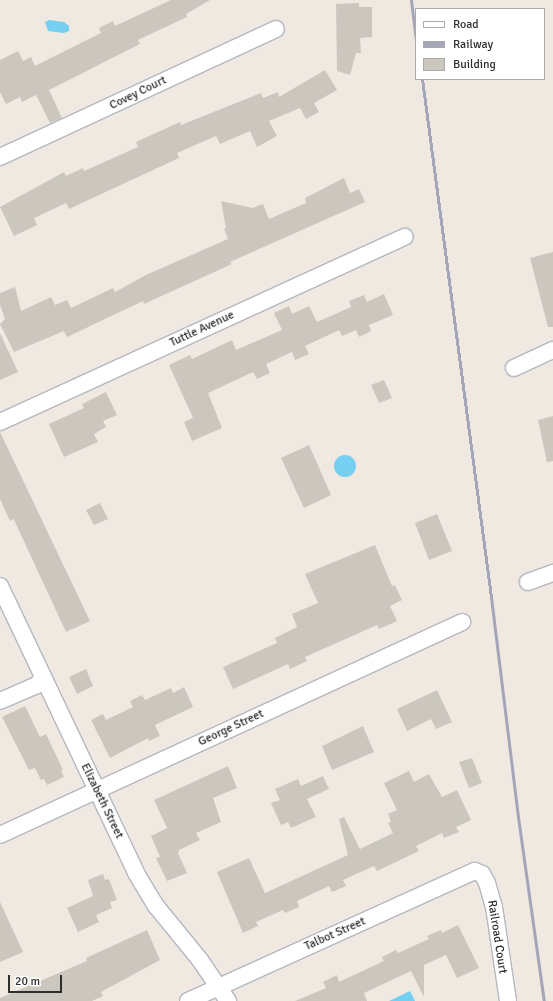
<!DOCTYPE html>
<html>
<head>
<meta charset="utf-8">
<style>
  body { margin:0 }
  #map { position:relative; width:553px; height:1001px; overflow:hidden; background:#efe9e1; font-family:Signika,sans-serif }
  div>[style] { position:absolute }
  .water>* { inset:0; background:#75cff0 }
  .round { border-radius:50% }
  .building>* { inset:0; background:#cbc7bf }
  .roads { filter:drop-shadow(1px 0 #b4b7c1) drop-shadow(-1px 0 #b4b7c1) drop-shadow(0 1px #b4b7c1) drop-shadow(0 -1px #b4b7c1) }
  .street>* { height:16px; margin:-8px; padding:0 8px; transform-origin:8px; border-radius:8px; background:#fff }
  .rail>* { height:3px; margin:-1.5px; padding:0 1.5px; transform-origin:1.5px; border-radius:1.5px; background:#a3a6b8 }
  span { translate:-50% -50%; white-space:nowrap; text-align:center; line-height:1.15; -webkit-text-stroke:3px #fff; paint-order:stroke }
  .street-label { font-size:12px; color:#2e2e2e }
  .legend { position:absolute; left:415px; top:8px; width:130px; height:72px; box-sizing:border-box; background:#fff; border:1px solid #ababab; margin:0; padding:5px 7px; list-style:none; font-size:12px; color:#2e2e2e }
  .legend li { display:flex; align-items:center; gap:8px; height:20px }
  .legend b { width:20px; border:1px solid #ababab }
  .scale { position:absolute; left:8px; top:975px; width:54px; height:18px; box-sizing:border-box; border:2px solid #2e2e2e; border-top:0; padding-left:5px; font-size:12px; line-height:14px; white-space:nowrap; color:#2e2e2e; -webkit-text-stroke:3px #fff; paint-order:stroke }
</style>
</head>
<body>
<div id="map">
  <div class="water">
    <i style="clip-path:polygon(49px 20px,64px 22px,69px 26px,69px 31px,64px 33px,48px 31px,45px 22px)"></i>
    <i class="round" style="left:334px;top:455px;width:22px;height:22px"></i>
    <i style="clip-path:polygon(410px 991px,415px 1001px,389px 1001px)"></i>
  </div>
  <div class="building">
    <i style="clip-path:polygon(171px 0,210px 0,186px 14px,187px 17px,138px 40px,140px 44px,49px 90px,62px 118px,50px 123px,36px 95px,22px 102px,20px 97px,6px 104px,0 92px,0 60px,18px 51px,23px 61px,31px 57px,35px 66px,101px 33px,99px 28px,113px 21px,115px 26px)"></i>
    <i style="clip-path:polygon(359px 3px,359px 7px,372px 7px,372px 37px,360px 38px,361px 53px,356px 53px,350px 75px,337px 71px,336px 4px)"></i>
    <i style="clip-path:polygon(325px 70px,337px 90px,314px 103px,319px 112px,306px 119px,300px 108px,269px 121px,277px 136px,257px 147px,250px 131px,220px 144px,216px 136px,177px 153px,179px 158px,69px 209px,66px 203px,34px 218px,37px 225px,14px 236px,0 207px,64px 172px,66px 176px,83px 168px,84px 171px,138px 147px,136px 142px,180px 122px,181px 125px,261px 93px,263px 98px,278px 92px,279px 97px)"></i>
    <i style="clip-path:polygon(344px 178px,350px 193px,359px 189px,365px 202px,230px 262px,232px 264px,144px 304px,143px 301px,67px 337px,64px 331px,14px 352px,0 324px,5px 319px,0 305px,0 293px,15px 287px,21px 311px,51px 297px,55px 305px,67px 300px,71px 308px,113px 288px,115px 292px,146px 275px,228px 239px,224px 229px,226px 228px,221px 201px,253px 208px,263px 204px,269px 219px,306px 203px,305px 198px)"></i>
    <i style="clip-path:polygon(553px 252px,553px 327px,548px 327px,530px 258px)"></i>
    <i style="clip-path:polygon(384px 294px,393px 315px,369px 325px,371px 331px,359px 337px,356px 330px,342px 336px,339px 330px,305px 346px,309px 354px,295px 360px,292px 352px,266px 364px,270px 373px,257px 379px,253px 372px,208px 393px,222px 428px,192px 441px,184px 422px,193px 418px,169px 365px,190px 355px,192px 359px,232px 340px,236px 350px,282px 330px,274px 313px,289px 306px,292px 314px,309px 306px,317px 322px,351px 307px,349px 301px,364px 295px,367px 302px)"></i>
    <i style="clip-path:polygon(0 333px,18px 372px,0 380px)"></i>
    <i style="clip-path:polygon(384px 380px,392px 398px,379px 403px,371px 385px)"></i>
    <i style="clip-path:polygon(106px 392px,117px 415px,103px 421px,106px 427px,94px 434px,98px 442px,64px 457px,49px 424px,84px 408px,82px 404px)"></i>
    <i style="clip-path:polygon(553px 416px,553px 461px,547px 462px,538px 420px)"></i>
    <i style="clip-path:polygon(0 432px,90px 621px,66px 632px,15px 522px,14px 519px,10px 521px,0 499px)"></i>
    <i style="clip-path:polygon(309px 445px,331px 495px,304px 508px,281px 458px)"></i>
    <i style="clip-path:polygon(100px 503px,108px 519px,94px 525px,86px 510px)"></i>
    <i style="clip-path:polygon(437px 514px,452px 551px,429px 560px,415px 523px)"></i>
    <i style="clip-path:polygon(375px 545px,392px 586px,395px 585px,402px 600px,390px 606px,397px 621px,379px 629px,377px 625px,305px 657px,307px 661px,290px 669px,288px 664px,233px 689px,223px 667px,277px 643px,275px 638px,297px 627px,292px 614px,318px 603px,305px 574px)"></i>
    <i style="clip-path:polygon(86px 669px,93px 686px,77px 694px,69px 677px)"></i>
    <i style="clip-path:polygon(184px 687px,193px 707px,155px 725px,160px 736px,149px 741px,148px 738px,110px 758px,91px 720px,103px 714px,106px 720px,133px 707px,130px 701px,142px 695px,145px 700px,171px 688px,173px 693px)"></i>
    <i style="clip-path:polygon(437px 690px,452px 722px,436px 729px,431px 719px,407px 731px,397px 709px)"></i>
    <i style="clip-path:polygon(25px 706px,40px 737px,46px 734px,63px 770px,61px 771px,64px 777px,47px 785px,44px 779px,41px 780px,35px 768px,29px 770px,2px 717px)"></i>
    <i style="clip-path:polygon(363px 726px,374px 752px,332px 770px,322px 746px)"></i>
    <i style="clip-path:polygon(472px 758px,482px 783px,469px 788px,459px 762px)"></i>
    <i style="clip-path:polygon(228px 766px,237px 788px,213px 798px,221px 822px,196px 833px,200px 840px,179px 850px,178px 853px,187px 873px,167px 881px,156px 858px,160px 857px,151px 836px,167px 828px,154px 800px)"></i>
    <i style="clip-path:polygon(409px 771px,414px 782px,429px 774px,442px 797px,457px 790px,471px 820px,456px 827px,459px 832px,444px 838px,442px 833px,416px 846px,419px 851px,396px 862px,377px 871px,374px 866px,343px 880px,346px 886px,332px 892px,329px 886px,297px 901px,299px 907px,285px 913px,283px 910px,256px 922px,258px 926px,243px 933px,217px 872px,249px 858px,265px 893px,348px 855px,339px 819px,344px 817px,360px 849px,393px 833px,388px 823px,391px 822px,388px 814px,397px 810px,384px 783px)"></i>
    <i style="clip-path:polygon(323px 776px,329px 789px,307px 799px,316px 817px,291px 828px,288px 822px,281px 825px,271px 803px,280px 800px,275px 789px,298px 779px,301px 786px)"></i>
    <i style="clip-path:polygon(103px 874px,105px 880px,109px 879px,117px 900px,110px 902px,112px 908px,96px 915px,99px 922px,78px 932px,67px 908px,93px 896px,88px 880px)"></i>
    <i style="clip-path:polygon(0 902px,23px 952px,0 962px)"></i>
    <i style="clip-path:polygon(458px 925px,479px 968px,457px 978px,446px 955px,424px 965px,424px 997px,411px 971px,364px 993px,367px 1001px,295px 1001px,326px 988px,323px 982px,337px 975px,339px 982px,384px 961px,382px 957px,396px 950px,398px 953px,429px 939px,427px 936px,441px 930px,442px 933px)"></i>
    <i style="clip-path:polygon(147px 930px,160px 960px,101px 992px,103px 996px,92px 1001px,0 1001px,0 998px,87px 961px,86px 958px)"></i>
  </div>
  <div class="roads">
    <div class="street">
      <i style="left:0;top:157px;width:304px;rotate:-24.9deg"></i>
      <i style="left:514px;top:368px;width:43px;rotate:-24.8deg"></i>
      <i style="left:0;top:422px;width:445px;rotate:-24.6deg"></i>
      <i style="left:528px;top:582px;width:27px;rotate:-20deg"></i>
      <i style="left:0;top:586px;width:318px;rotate:64.6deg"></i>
      <i style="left:136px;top:873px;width:39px;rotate:59deg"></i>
      <i style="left:156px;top:906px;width:70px;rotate:50.8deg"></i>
      <i style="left:200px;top:960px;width:50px;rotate:55.7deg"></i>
      <i style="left:0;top:701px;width:40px;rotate:-23.4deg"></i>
      <i style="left:37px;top:685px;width:10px;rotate:-53deg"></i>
      <i style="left:0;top:835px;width:509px;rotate:-24.75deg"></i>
      <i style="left:188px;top:1001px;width:315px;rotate:-24.4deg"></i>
      <i style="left:475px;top:871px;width:8px;rotate:23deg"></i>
      <i style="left:482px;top:874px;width:10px;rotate:61deg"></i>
      <i style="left:487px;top:883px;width:25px;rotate:74deg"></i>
      <i style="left:494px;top:907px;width:95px;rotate:81.5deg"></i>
    </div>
  </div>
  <div class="rail">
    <i style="left:411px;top:0;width:38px;rotate:83deg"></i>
    <i style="left:422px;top:79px;width:523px;rotate:82.41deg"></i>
    <i style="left:491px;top:597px;width:222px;rotate:83deg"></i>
    <i style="left:518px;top:817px;width:186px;rotate:82deg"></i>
  </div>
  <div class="street-label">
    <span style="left:138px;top:93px;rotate:-26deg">Covey Court</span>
    <span style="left:202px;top:329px;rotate:-25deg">Tuttle Avenue</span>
    <span style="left:231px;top:728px;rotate:-25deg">George Street</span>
    <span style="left:102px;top:801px;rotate:64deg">Elizabeth Street</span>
    <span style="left:335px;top:934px;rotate:-24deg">Talbot Street</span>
    <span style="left:497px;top:937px;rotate:81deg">Railroad Court</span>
  </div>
  <ul class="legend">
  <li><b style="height:5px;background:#fff"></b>Road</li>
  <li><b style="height:5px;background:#a3a6b8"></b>Railway</li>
  <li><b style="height:11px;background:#cbc7bf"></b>Building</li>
  </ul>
  <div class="scale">20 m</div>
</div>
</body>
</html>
